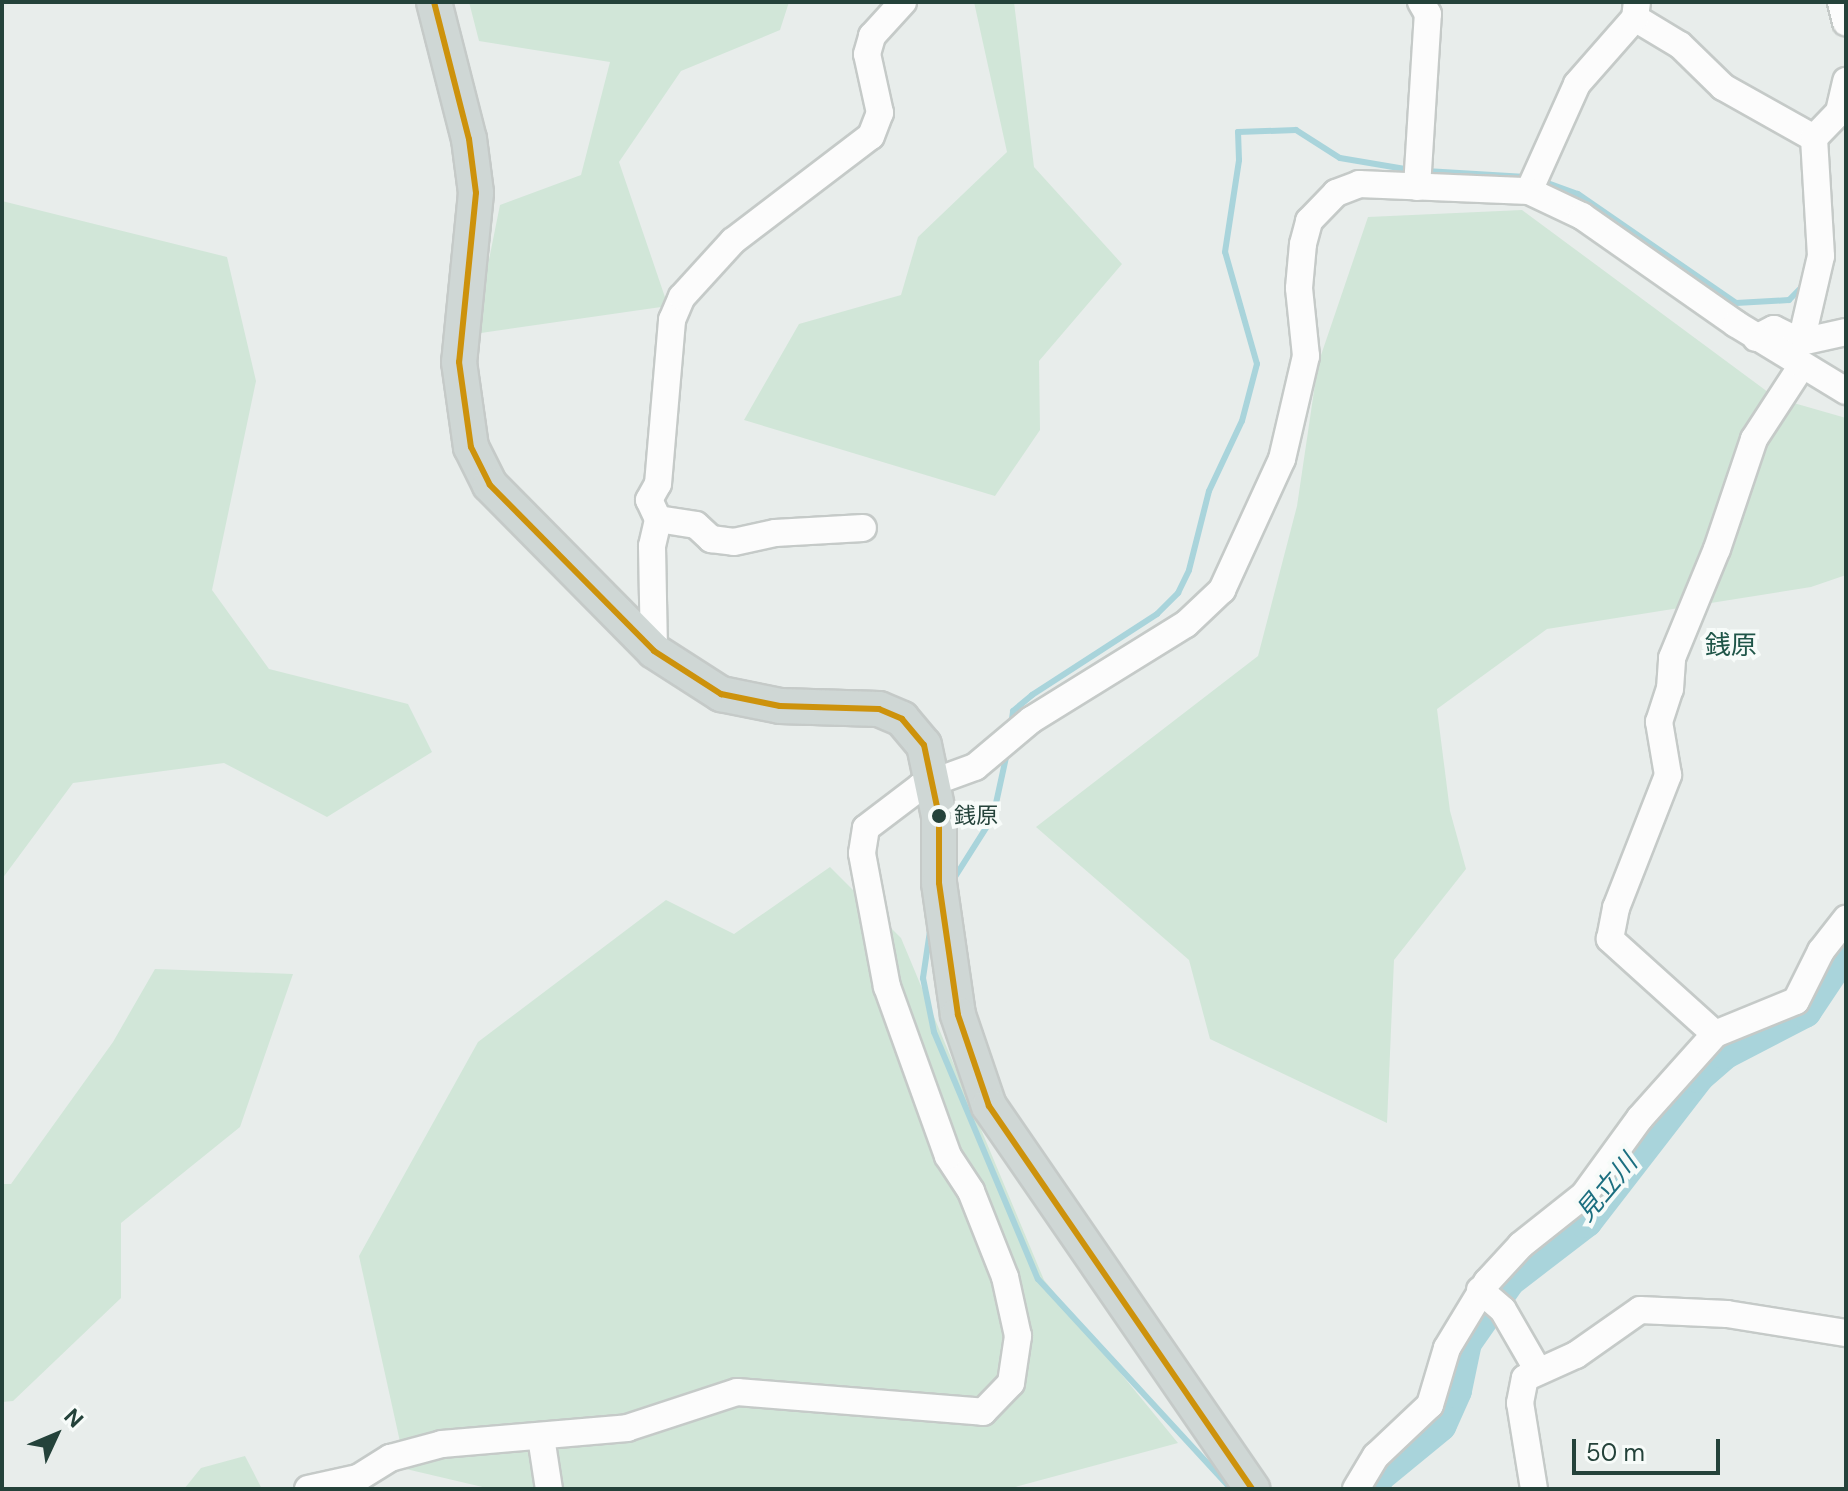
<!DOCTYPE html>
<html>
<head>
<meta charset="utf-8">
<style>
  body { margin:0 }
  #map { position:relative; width:1848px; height:1491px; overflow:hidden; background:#e8edeb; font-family:"DM Sans","Noto Sans JP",sans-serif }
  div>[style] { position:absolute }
  .green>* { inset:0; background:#d1e6d8 }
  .stream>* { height:6px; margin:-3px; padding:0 3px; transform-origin:3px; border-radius:3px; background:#a9d4db }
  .river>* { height:36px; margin:-18px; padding:0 18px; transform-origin:18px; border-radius:18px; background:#a9d4db }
  .roads { filter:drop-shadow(2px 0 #c5cac8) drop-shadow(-2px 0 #c5cac8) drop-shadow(0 2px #c5cac8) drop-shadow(0 -2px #c5cac8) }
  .minor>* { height:26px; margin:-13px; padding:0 13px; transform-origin:13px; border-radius:13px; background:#fcfcfc }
  .major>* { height:34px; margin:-17px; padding:0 17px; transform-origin:17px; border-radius:17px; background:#cfd7d5 }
  .bus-1>* { height:6px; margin:-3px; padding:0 3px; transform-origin:3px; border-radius:3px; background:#cd920c }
  .dots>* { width:22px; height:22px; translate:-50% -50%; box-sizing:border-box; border:4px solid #f7fbf9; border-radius:50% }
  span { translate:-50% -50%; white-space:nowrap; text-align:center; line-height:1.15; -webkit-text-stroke:8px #f7fbf9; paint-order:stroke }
  .bus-label { font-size:22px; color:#24423a }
  .left { translate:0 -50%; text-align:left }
  .neighbourhood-label { font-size:26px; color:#1f5548 }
  .water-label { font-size:26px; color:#1c6f80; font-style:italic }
  .frame { position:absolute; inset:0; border:4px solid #24423a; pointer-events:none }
  .north { position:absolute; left:16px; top:1395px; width:80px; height:80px; -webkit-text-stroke:6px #f7fbf9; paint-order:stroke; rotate:46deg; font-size:22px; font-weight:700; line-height:32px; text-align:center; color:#24423a }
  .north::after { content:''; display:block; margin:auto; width:28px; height:36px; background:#24423a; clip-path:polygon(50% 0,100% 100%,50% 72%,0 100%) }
  .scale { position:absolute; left:1572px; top:1439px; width:148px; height:36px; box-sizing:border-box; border:4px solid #24423a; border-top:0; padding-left:10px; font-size:24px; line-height:28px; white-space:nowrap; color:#24423a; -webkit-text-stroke:6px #f7fbf9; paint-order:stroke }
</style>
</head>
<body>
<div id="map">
  <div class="green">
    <i style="clip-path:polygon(469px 2px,789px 2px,780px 30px,681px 71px,619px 162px,668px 306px,474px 334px,500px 205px,581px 175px,610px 62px,479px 41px)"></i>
    <i style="clip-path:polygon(974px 2px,1014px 2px,1034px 167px,1122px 264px,1039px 361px,1040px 430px,995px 496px,744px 420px,799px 324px,901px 295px,918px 237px,1007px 152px)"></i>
    <i style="clip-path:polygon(2px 201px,227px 257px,256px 381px,212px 590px,269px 669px,408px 704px,432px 752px,327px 817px,224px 763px,73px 783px,2px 879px)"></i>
    <i style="clip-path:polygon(1522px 210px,1776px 398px,1846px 418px,1846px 575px,1811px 587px,1547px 629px,1437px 709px,1450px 811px,1466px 869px,1394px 960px,1387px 1123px,1210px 1039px,1189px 960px,1036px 827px,1258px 656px,1297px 506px,1318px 364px,1368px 217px)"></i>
    <i style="clip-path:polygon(830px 867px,901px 938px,1044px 1280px,1178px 1443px,1008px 1489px,491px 1489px,406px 1469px,359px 1256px,478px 1042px,666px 900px,734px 934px)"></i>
    <i style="clip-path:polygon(155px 969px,293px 974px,240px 1127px,121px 1223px,121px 1298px,13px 1401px,2px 1402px,2px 1184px,11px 1184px,113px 1042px)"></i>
    <i style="clip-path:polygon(245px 1456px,262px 1489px,184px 1489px,201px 1468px)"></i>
  </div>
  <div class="stream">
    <i style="left:1426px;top:171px;width:101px;rotate:3.4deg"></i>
    <i style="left:1542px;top:181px;width:38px;rotate:20deg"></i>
    <i style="left:1578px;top:194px;width:192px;rotate:34.6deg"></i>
    <i style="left:1736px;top:303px;width:53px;rotate:-3.2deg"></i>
    <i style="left:1789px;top:300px;width:17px;rotate:-45deg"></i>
    <i style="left:1011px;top:726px;width:15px;rotate:-82deg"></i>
    <i style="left:1013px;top:711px;width:25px;rotate:-40deg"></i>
    <i style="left:1032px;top:695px;width:149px;rotate:-32.9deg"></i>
    <i style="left:1157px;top:614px;width:30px;rotate:-45deg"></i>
    <i style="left:1178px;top:593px;width:25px;rotate:-64deg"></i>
    <i style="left:1189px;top:570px;width:81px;rotate:-75.8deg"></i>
    <i style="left:1209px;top:491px;width:77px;rotate:-64.8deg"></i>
    <i style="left:1242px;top:421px;width:59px;rotate:-75.3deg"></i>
    <i style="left:1257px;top:364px;width:116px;rotate:-105.9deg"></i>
    <i style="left:1225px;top:252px;width:93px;rotate:-81.3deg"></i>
    <i style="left:1239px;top:160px;width:28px;rotate:-92deg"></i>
    <i style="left:1238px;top:132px;width:58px;rotate:-2deg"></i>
    <i style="left:1296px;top:130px;width:52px;rotate:32.5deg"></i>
    <i style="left:1340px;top:158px;width:72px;rotate:9.6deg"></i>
    <i style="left:953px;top:880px;width:75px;rotate:-57.6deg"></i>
    <i style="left:993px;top:817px;width:66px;rotate:-77.7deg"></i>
    <i style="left:930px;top:931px;width:48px;rotate:98.5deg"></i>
    <i style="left:923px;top:978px;width:55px;rotate:78.5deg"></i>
    <i style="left:934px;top:1032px;width:268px;rotate:67.2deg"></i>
    <i style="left:1038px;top:1279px;width:285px;rotate:47.4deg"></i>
  </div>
  <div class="river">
    <i style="left:1371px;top:1489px;width:15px;rotate:-67deg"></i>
    <i style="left:1377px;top:1475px;width:80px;rotate:-39.4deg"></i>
    <i style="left:1439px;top:1424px;width:37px;rotate:-66deg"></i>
    <i style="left:1454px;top:1390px;width:49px;rotate:-78.2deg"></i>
    <i style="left:1464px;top:1342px;width:77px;rotate:-55.1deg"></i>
    <i style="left:1508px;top:1279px;width:97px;rotate:-37.5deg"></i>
    <i style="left:1585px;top:1220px;width:183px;rotate:-52.3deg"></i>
    <i style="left:1697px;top:1075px;width:37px;rotate:-41deg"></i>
    <i style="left:1725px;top:1051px;width:89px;rotate:-27.4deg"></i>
    <i style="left:1804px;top:1010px;width:76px;rotate:-56.3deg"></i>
  </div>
  <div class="roads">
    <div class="minor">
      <i style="left:1841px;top:2px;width:21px;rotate:76deg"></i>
      <i style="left:1635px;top:18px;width:52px;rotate:31deg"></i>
      <i style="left:1680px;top:45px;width:60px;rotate:44.3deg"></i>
      <i style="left:1723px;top:87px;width:104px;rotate:29.3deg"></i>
      <i style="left:1417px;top:187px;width:173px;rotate:-86.4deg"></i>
      <i style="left:1428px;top:14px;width:14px;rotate:-120deg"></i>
      <i style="left:1529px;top:191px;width:117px;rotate:-65.8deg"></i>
      <i style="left:1577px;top:84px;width:88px;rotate:-48.7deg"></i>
      <i style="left:1635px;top:18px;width:16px;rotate:-83deg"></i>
      <i style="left:1756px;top:338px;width:20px;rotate:-27deg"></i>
      <i style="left:1774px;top:329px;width:30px;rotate:26deg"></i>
      <i style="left:1801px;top:342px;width:88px;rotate:-76.9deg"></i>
      <i style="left:1821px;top:256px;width:118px;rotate:-93.4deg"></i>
      <i style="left:1814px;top:138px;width:36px;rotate:-46deg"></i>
      <i style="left:1839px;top:112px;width:32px;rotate:-77deg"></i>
      <i style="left:1801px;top:342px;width:46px;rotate:-12.5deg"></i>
      <i style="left:658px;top:519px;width:38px;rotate:9deg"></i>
      <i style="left:696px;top:525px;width:21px;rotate:43deg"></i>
      <i style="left:711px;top:539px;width:23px;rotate:7deg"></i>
      <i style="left:734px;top:542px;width:42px;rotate:-12.4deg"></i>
      <i style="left:775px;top:533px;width:88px;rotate:-3.3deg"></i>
      <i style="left:654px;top:651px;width:105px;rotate:-91.1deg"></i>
      <i style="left:652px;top:546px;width:28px;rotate:-77deg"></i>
      <i style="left:658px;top:519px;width:21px;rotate:-115deg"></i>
      <i style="left:649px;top:500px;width:18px;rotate:-61deg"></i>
      <i style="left:658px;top:484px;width:165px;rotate:-85.1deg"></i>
      <i style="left:672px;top:320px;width:25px;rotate:-67deg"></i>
      <i style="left:682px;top:297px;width:76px;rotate:-47.7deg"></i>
      <i style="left:733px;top:241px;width:173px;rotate:-37.3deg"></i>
      <i style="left:871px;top:136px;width:25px;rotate:-69deg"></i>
      <i style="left:880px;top:113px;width:60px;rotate:-102.4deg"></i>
      <i style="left:867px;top:54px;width:19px;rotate:-74deg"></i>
      <i style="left:872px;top:36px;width:46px;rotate:-47.6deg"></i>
      <i style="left:1715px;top:1034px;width:142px;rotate:-137.9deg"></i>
      <i style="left:1610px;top:939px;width:32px;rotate:-79deg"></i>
      <i style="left:1616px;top:908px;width:143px;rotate:-68.6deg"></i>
      <i style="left:1668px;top:775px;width:54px;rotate:-99.6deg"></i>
      <i style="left:1659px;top:722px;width:35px;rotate:-72deg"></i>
      <i style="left:1670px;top:689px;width:31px;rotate:-86deg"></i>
      <i style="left:1672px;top:658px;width:118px;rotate:-67.6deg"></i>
      <i style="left:1717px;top:549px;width:116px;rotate:-71.4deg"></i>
      <i style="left:1754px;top:439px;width:86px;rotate:-56.9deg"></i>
      <i style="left:1480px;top:1290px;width:30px;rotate:41deg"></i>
      <i style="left:1503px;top:1310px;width:68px;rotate:60deg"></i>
      <i style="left:541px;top:1437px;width:53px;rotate:81.3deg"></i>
      <i style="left:308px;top:1489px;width:51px;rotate:-12.4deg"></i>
      <i style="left:358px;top:1478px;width:38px;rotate:-32deg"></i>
      <i style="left:390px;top:1458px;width:54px;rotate:-15.1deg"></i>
      <i style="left:442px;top:1444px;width:186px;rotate:-4.9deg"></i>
      <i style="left:627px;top:1428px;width:116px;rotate:-18.1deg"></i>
      <i style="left:737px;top:1392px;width:247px;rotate:4.6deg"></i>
      <i style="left:983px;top:1412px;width:40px;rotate:-46deg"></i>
      <i style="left:1011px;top:1383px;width:48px;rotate:-81.5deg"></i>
      <i style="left:1018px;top:1336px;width:60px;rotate:-102.4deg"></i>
      <i style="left:1005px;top:1277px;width:92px;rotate:-111.6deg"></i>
      <i style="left:971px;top:1191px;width:42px;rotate:-123.3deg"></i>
      <i style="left:948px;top:1156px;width:180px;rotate:-109.8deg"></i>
      <i style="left:887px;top:987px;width:136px;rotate:-100.6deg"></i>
      <i style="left:862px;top:853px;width:25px;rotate:-81deg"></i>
      <i style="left:866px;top:828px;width:68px;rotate:-37.2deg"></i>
      <i style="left:920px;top:787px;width:59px;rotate:-20deg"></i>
      <i style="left:975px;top:767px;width:73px;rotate:-40deg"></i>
      <i style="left:1031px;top:720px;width:182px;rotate:-31.8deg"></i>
      <i style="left:1186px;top:624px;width:50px;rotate:-43.4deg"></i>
      <i style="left:1222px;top:590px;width:144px;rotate:-65.4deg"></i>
      <i style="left:1282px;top:459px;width:106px;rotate:-76.9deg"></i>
      <i style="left:1306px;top:356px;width:68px;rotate:-95.9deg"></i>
      <i style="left:1299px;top:288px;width:44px;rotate:-84.8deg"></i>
      <i style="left:1303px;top:244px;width:24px;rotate:-75deg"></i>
      <i style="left:1309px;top:221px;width:39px;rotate:-46deg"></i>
      <i style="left:1336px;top:193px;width:25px;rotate:-21deg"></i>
      <i style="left:1359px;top:184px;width:170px;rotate:2.4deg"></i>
      <i style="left:1529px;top:191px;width:59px;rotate:25.3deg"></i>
      <i style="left:1582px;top:216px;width:188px;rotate:35deg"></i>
      <i style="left:1736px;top:324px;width:129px;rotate:31.3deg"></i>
      <i style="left:1356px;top:1489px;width:39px;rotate:-59deg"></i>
      <i style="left:1376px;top:1456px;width:74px;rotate:-43.4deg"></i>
      <i style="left:1430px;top:1405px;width:59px;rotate:-73.4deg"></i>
      <i style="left:1447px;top:1348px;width:77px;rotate:-58.8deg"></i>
      <i style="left:1487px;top:1282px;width:50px;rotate:-47.4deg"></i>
      <i style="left:1521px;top:1245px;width:80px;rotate:-38.4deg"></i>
      <i style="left:1584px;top:1195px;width:95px;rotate:-54deg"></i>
      <i style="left:1640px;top:1118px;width:113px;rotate:-48.2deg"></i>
      <i style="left:1715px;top:1034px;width:87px;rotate:-22.2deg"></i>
      <i style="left:1796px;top:1001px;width:56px;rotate:-63.4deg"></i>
      <i style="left:1821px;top:951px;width:41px;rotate:-52deg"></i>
      <i style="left:1534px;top:1489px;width:87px;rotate:-99.2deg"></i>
      <i style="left:1520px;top:1403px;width:25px;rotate:-79deg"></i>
      <i style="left:1525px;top:1378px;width:56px;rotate:-24.3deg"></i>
      <i style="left:1576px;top:1355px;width:78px;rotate:-35.1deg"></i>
      <i style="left:1640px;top:1310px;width:87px;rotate:2.6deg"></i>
      <i style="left:1727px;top:1314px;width:121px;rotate:9.1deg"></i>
    </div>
    <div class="major">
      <i style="left:434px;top:2px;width:141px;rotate:75.7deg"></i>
      <i style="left:469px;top:139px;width:54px;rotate:82.6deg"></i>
      <i style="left:476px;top:193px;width:170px;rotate:95.7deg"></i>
      <i style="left:459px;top:362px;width:86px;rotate:82deg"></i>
      <i style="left:471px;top:447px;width:42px;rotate:63.4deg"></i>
      <i style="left:490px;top:485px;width:233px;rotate:45.3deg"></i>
      <i style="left:654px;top:651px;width:80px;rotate:32.7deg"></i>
      <i style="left:721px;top:694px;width:60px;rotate:11.5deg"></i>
      <i style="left:780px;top:706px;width:99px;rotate:1.7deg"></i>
      <i style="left:879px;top:709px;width:25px;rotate:23deg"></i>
      <i style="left:902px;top:719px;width:34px;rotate:50deg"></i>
      <i style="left:924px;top:745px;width:73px;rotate:78.1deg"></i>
      <i style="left:939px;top:816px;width:67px;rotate:90deg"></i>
      <i style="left:939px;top:883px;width:133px;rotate:81.8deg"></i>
      <i style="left:958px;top:1015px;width:96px;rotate:71.2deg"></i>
      <i style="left:989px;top:1106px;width:465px;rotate:55.5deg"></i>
    </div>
  </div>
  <div class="bus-1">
    <i style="left:434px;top:2px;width:141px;rotate:75.7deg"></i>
    <i style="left:469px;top:139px;width:54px;rotate:82.6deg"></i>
    <i style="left:476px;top:193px;width:170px;rotate:95.7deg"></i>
    <i style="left:459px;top:362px;width:86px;rotate:82deg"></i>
    <i style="left:471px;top:447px;width:42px;rotate:63.4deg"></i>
    <i style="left:490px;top:485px;width:233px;rotate:45.3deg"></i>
    <i style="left:654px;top:651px;width:80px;rotate:32.7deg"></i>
    <i style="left:721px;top:694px;width:60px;rotate:11.5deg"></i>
    <i style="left:780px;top:706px;width:99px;rotate:1.7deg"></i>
    <i style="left:879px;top:709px;width:25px;rotate:23deg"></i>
    <i style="left:902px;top:719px;width:34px;rotate:50deg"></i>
    <i style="left:924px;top:745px;width:73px;rotate:78.1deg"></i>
    <i style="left:939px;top:816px;width:67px;rotate:90deg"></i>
    <i style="left:939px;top:883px;width:133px;rotate:81.8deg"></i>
    <i style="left:958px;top:1015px;width:96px;rotate:71.2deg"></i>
    <i style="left:989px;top:1106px;width:465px;rotate:55.5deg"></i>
  </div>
  <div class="dots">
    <i style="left:939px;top:816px;background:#24423a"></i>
  </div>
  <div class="bus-label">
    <span class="left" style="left:954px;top:816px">銭原</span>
  </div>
  <div class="neighbourhood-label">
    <span style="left:1731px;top:646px">銭原</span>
  </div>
  <div class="water-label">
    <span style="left:1607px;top:1188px;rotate:-50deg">見立川</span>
  </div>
  <div class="frame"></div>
  <div class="north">N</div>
  <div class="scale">50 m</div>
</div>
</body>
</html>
